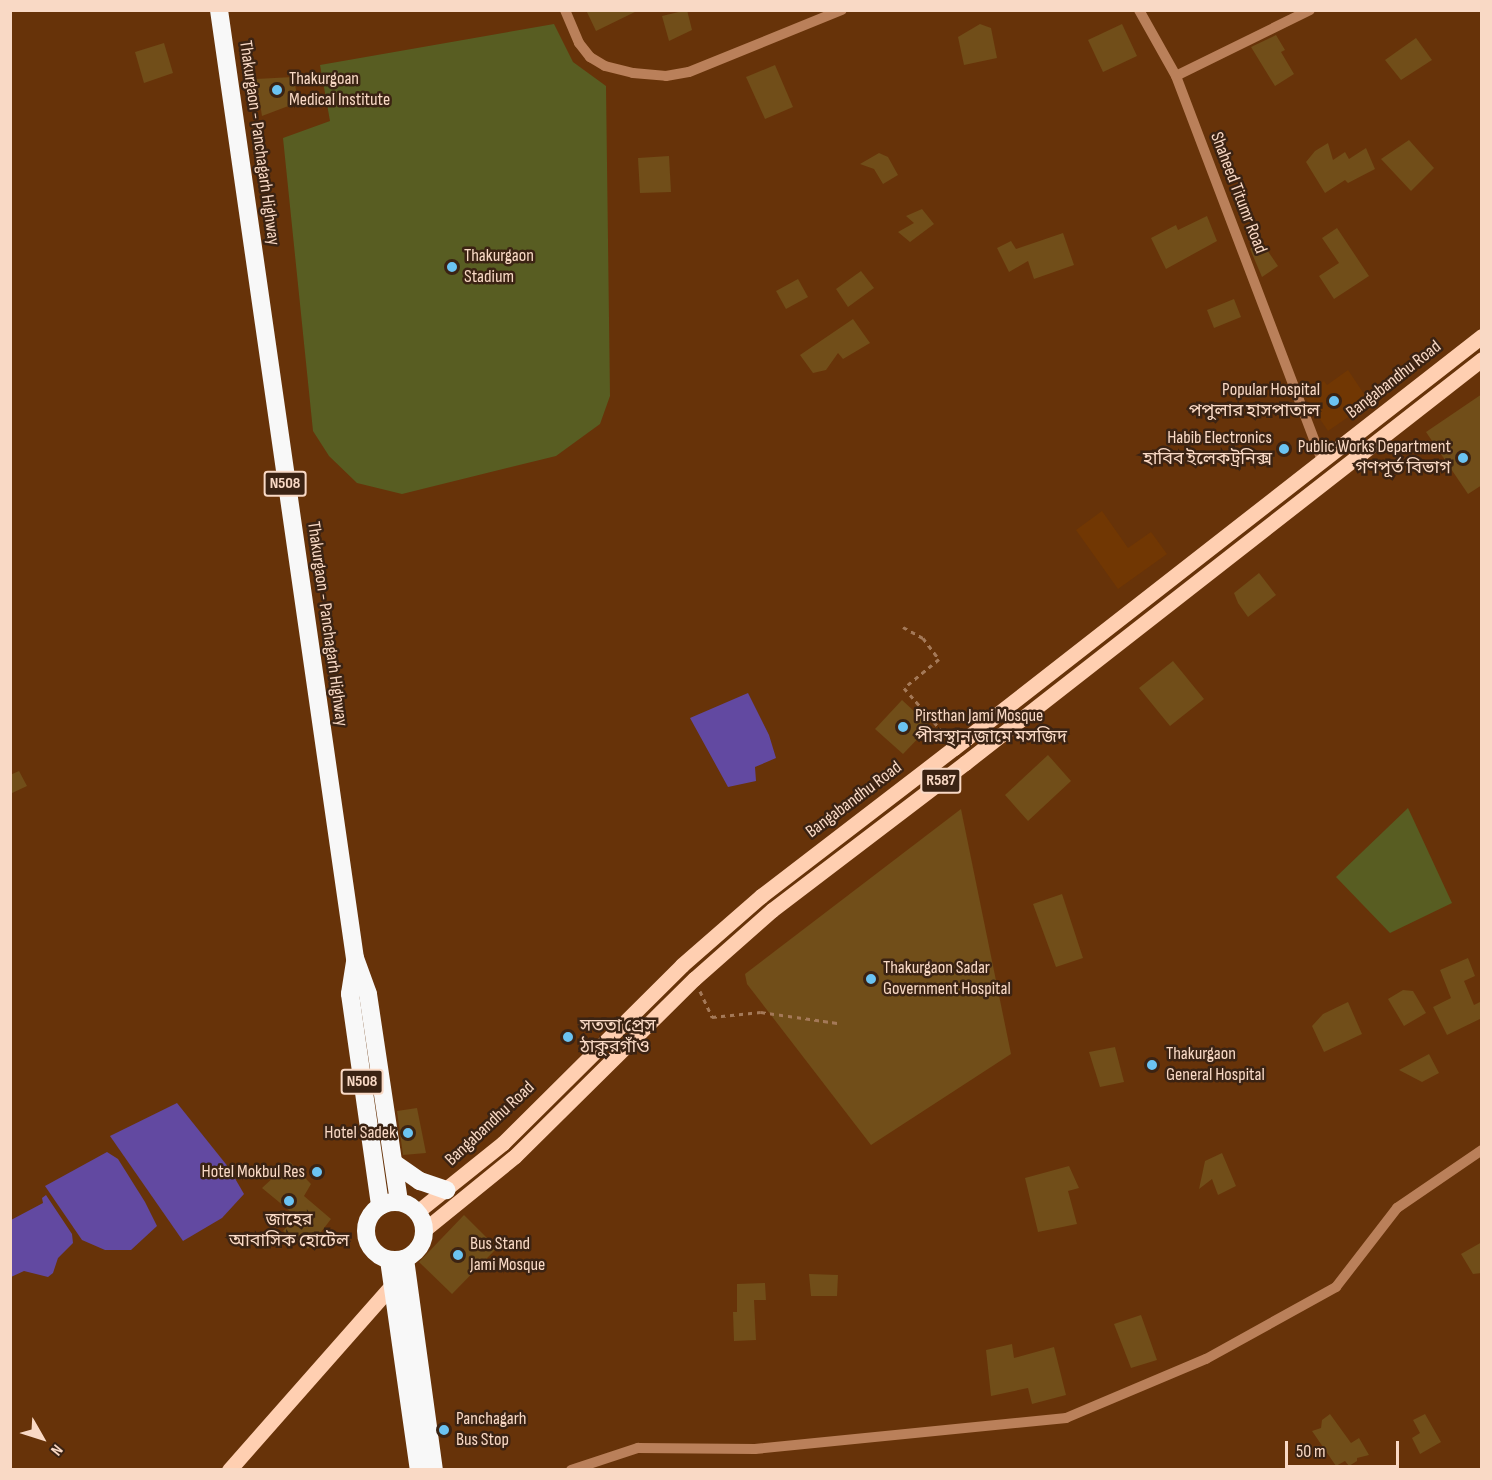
<!DOCTYPE html>
<html>
<head>
<meta charset="utf-8">
<style>
  body { margin:0 }
  #map { position:relative; width:1492px; height:1480px; overflow:hidden; background:#673309; font-family:"Sofia Sans Condensed","Noto Sans Bengali",sans-serif }
  div>[style] { position:absolute }
  .built>* { inset:0; background:#713703 }
  .green>* { inset:0; background:#585d22 }
  .water>* { inset:0; background:#6249a1 }
  .building>* { inset:0; background:#714e19 }
  .path>* { height:3px; margin-top:-1.5px; transform-origin:0; background:repeating-linear-gradient(90deg,#a47958 0 4.5px,transparent 0 9px) }
  .minor>* { height:10px; margin:-5px; padding:0 5px; transform-origin:5px; border-radius:5px; background:#ba805a }
  .major>* { height:15px; margin:-7.5px; padding:0 7.5px; transform-origin:7.5px; border-radius:7.5px; background:#ffcfb1 }
  .highway>* { height:18px; margin:-9px; padding:0 9px; transform-origin:9px; border-radius:9px; background:#f8f8f8 }
  .highway>.ring { margin:-9px; padding:0; box-sizing:content-box; background:none; border:18px solid #f8f8f8; border-radius:50% }
  .dots>* { width:16px; height:16px; translate:-50% -50%; box-sizing:border-box; border:3px solid #3b2313; border-radius:50% }
  span { translate:-50% -50%; white-space:nowrap; text-align:center; line-height:1.15; -webkit-text-stroke:5px #3b2313; paint-order:stroke }
  .shield-label span { padding:2px 4px; background:#3b2313; border:2px solid; border-radius:4px; -webkit-text-stroke-width:0 }
  .shield-label { font-size:16px; color:#f9d9c5; font-weight:700 }
  .poi-label { font-size:18px; color:#f9d9c5 }
  .left { translate:0 -50%; text-align:left }
  .right { translate:-100% -50%; text-align:right }
  .street-label { font-size:18px; color:#f9d9c5 }
  .frame { position:absolute; inset:0; border:12px solid #f9d9c5; pointer-events:none }
  .north { position:absolute; left:12px; top:1408px; width:60px; height:60px; -webkit-text-stroke:4px #3b2313; paint-order:stroke; rotate:129deg; font-size:16px; font-weight:700; line-height:24px; text-align:center; color:#f9d9c5 }
  .north::after { content:''; display:block; margin:auto; width:21px; height:27px; background:#f9d9c5; clip-path:polygon(50% 0,100% 100%,50% 72%,0 100%) }
  .scale { position:absolute; left:1285px; top:1441px; width:114px; height:27px; box-sizing:border-box; border:3px solid #f9d9c5; border-top:0; padding-left:8px; font-size:18px; line-height:21px; white-space:nowrap; color:#f9d9c5; -webkit-text-stroke:4px #3b2313; paint-order:stroke }
</style>
</head>
<body>
<div id="map">
  <div class="built">
    <i style="clip-path:polygon(1348px 370px,1366px 397px,1353px 405px,1357px 411px,1328px 431px,1301px 391px,1310px 385px,1313px 388px,1324px 381px,1327px 385px)"></i>
    <i style="clip-path:polygon(1102px 511px,1128px 548px,1151px 532px,1167px 554px,1118px 589px,1076px 530px)"></i>
  </div>
  <div class="green">
    <i style="clip-path:polygon(554px 24px,573px 62px,606px 86px,610px 396px,600px 424px,556px 456px,402px 494px,357px 483px,329px 456px,313px 431px,283px 138px,330px 121px,320px 65px)"></i>
    <i style="clip-path:polygon(1408px 808px,1452px 903px,1390px 933px,1336px 877px)"></i>
  </div>
  <div class="water">
    <i style="clip-path:polygon(748px 693px,769px 735px,776px 758px,755px 767px,756px 781px,728px 787px,690px 718px)"></i>
    <i style="clip-path:polygon(177px 1103px,229px 1168px,244px 1194px,222px 1218px,183px 1241px,110px 1136px)"></i>
    <i style="clip-path:polygon(107px 1152px,118px 1159px,145px 1202px,157px 1226px,131px 1250px,105px 1250px,82px 1240px,45px 1186px)"></i>
    <i style="clip-path:polygon(46px 1195px,72px 1234px,73px 1243px,58px 1258px,53px 1273px,48px 1277px,24px 1271px,11px 1277px,11px 1220px,43px 1203px,42px 1198px)"></i>
  </div>
  <div class="building">
    <i style="clip-path:polygon(586px 10px,639px 10px,596px 31px)"></i>
    <i style="clip-path:polygon(687px 10px,692px 30px,669px 41px,662px 16px)"></i>
    <i style="clip-path:polygon(980px 24px,991px 28px,997px 58px,964px 65px,958px 37px)"></i>
    <i style="clip-path:polygon(1122px 24px,1137px 56px,1103px 72px,1088px 40px)"></i>
    <i style="clip-path:polygon(1276px 35px,1285px 50px,1281px 52px,1294px 74px,1275px 86px,1251px 47px)"></i>
    <i style="clip-path:polygon(1416px 38px,1432px 60px,1401px 80px,1385px 60px)"></i>
    <i style="clip-path:polygon(164px 43px,173px 73px,144px 83px,135px 52px)"></i>
    <i style="clip-path:polygon(775px 65px,793px 107px,765px 119px,746px 77px)"></i>
    <i style="clip-path:polygon(293px 77px,299px 102px,262px 116px,256px 79px)"></i>
    <i style="clip-path:polygon(1409px 140px,1434px 168px,1411px 191px,1381px 159px)"></i>
    <i style="clip-path:polygon(1328px 143px,1333px 160px,1345px 152px,1349px 159px,1366px 148px,1375px 169px,1348px 183px,1345px 180px,1325px 193px,1306px 162px,1315px 151px)"></i>
    <i style="clip-path:polygon(879px 153px,888px 157px,898px 175px,883px 184px,874px 169px,860px 164px)"></i>
    <i style="clip-path:polygon(669px 156px,671px 192px,640px 193px,638px 158px)"></i>
    <i style="clip-path:polygon(922px 209px,934px 224px,910px 242px,898px 232px,914px 223px,906px 216px)"></i>
    <i style="clip-path:polygon(1207px 216px,1217px 241px,1166px 269px,1151px 238px,1176px 225px,1178px 230px)"></i>
    <i style="clip-path:polygon(1337px 228px,1369px 276px,1334px 299px,1319px 276px,1339px 263px,1322px 238px)"></i>
    <i style="clip-path:polygon(1063px 233px,1074px 265px,1034px 279px,1028px 261px,1009px 272px,997px 248px,1011px 241px,1016px 249px)"></i>
    <i style="clip-path:polygon(1261px 241px,1278px 266px,1262px 277px,1250px 249px)"></i>
    <i style="clip-path:polygon(861px 271px,874px 288px,848px 307px,836px 289px)"></i>
    <i style="clip-path:polygon(798px 279px,808px 297px,786px 309px,776px 291px)"></i>
    <i style="clip-path:polygon(1234px 299px,1241px 317px,1214px 328px,1207px 310px)"></i>
    <i style="clip-path:polygon(853px 319px,870px 343px,843px 359px,838px 353px,826px 370px,813px 373px,800px 355px)"></i>
    <i style="clip-path:polygon(1482px 394px,1482px 485px,1468px 494px,1426px 432px)"></i>
    <i style="clip-path:polygon(1259px 573px,1276px 595px,1248px 617px,1238px 603px,1234px 593px)"></i>
    <i style="clip-path:polygon(1173px 661px,1204px 699px,1170px 726px,1139px 688px)"></i>
    <i style="clip-path:polygon(902px 700px,930px 726px,903px 754px,875px 729px)"></i>
    <i style="clip-path:polygon(1048px 755px,1071px 781px,1028px 821px,1005px 795px)"></i>
    <i style="clip-path:polygon(19px 771px,27px 786px,10px 794px,10px 775px)"></i>
    <i style="clip-path:polygon(961px 809px,1011px 1054px,871px 1145px,747px 984px,745px 974px)"></i>
    <i style="clip-path:polygon(1062px 894px,1083px 958px,1056px 967px,1033px 904px)"></i>
    <i style="clip-path:polygon(1468px 958px,1475px 976px,1464px 981px,1474px 1005px,1482px 1001px,1482px 1018px,1447px 1035px,1433px 1007px,1451px 998px,1440px 970px)"></i>
    <i style="clip-path:polygon(1403px 990px,1413px 991px,1426px 1013px,1404px 1026px,1388px 999px)"></i>
    <i style="clip-path:polygon(1348px 1002px,1362px 1034px,1324px 1052px,1312px 1026px,1323px 1014px)"></i>
    <i style="clip-path:polygon(1115px 1047px,1124px 1082px,1100px 1087px,1089px 1052px)"></i>
    <i style="clip-path:polygon(1429px 1054px,1439px 1073px,1422px 1082px,1399px 1070px)"></i>
    <i style="clip-path:polygon(417px 1108px,426px 1153px,403px 1155px,397px 1111px)"></i>
    <i style="clip-path:polygon(1222px 1153px,1236px 1186px,1218px 1195px,1212px 1179px,1199px 1189px,1205px 1161px)"></i>
    <i style="clip-path:polygon(290px 1162px,311px 1184px,304px 1196px,331px 1219px,308px 1249px,283px 1231px,296px 1216px,262px 1188px)"></i>
    <i style="clip-path:polygon(1069px 1166px,1079px 1188px,1068px 1191px,1077px 1224px,1038px 1232px,1025px 1178px)"></i>
    <i style="clip-path:polygon(464px 1215px,497px 1248px,452px 1294px,419px 1262px)"></i>
    <i style="clip-path:polygon(1482px 1242px,1482px 1273px,1473px 1274px,1461px 1254px)"></i>
    <i style="clip-path:polygon(809px 1274px,838px 1275px,837px 1296px,811px 1296px)"></i>
    <i style="clip-path:polygon(765px 1283px,766px 1300px,754px 1300px,756px 1340px,734px 1341px,733px 1312px,737px 1312px,737px 1284px)"></i>
    <i style="clip-path:polygon(1141px 1315px,1157px 1360px,1131px 1368px,1114px 1324px)"></i>
    <i style="clip-path:polygon(1012px 1344px,1014px 1358px,1054px 1347px,1066px 1395px,1032px 1404px,1028px 1388px,991px 1396px,986px 1350px)"></i>
    <i style="clip-path:polygon(1330px 1414px,1351px 1443px,1359px 1438px,1369px 1455px,1357px 1458px,1357px 1461px,1349px 1466px,1345px 1461px,1336px 1466px,1312px 1431px,1321px 1428px,1322px 1420px)"></i>
    <i style="clip-path:polygon(1425px 1414px,1441px 1442px,1420px 1454px,1412px 1438px,1420px 1433px,1413px 1420px)"></i>
  </div>
  <div class="path">
    <i style="left:903px;top:627px;width:23px;rotate:29deg"></i>
    <i style="left:923px;top:638px;width:26px;rotate:53deg"></i>
    <i style="left:939px;top:659px;width:45px;rotate:140.4deg"></i>
    <i style="left:904px;top:688px;width:65px;rotate:48.7deg"></i>
    <i style="left:700px;top:991px;width:29px;rotate:65deg"></i>
    <i style="left:712px;top:1017px;width:49px;rotate:-5.8deg"></i>
    <i style="left:761px;top:1012px;width:77px;rotate:8.2deg"></i>
  </div>
  <div class="minor">
    <i style="left:565px;top:10px;width:36px;rotate:67deg"></i>
    <i style="left:579px;top:43px;width:18px;rotate:52deg"></i>
    <i style="left:590px;top:57px;width:17px;rotate:31deg"></i>
    <i style="left:605px;top:66px;width:29px;rotate:14deg"></i>
    <i style="left:633px;top:73px;width:33px;rotate:5deg"></i>
    <i style="left:666px;top:76px;width:23px;rotate:-10deg"></i>
    <i style="left:689px;top:72px;width:165px;rotate:-22.1deg"></i>
    <i style="left:1139px;top:10px;width:76px;rotate:60.7deg"></i>
    <i style="left:1310px;top:10px;width:149px;rotate:153.8deg"></i>
    <i style="left:1176px;top:76px;width:412px;rotate:69.2deg"></i>
    <i style="left:571px;top:1470px;width:71px;rotate:-18.2deg"></i>
    <i style="left:638px;top:1448px;width:117px;rotate:0.5deg"></i>
    <i style="left:755px;top:1449px;width:313px;rotate:-5.7deg"></i>
    <i style="left:1066px;top:1418px;width:152px;rotate:-22.9deg"></i>
    <i style="left:1206px;top:1359px;width:149px;rotate:-29deg"></i>
    <i style="left:1336px;top:1287px;width:100px;rotate:-52.3deg"></i>
    <i style="left:1397px;top:1208px;width:103px;rotate:-34.3deg"></i>
  </div>
  <div class="major">
    <i style="left:417px;top:1212px;width:110px;rotate:-38.7deg"></i>
    <i style="left:503px;top:1143px;width:252px;rotate:-44.8deg"></i>
    <i style="left:682px;top:965px;width:105px;rotate:-41.1deg"></i>
    <i style="left:761px;top:896px;width:243px;rotate:-37.5deg"></i>
    <i style="left:954px;top:748px;width:670px;rotate:-37.97deg"></i>
    <i style="left:424px;top:1230px;width:117px;rotate:-39.1deg"></i>
    <i style="left:515px;top:1156px;width:252px;rotate:-44.7deg"></i>
    <i style="left:694px;top:979px;width:104px;rotate:-41.5deg"></i>
    <i style="left:772px;top:910px;width:243px;rotate:-37.3deg"></i>
    <i style="left:965px;top:763px;width:656px;rotate:-38.01deg"></i>
    <i style="left:229px;top:1470px;width:245px;rotate:-48.6deg"></i>
  </div>
  <div class="highway">
    <i style="left:219px;top:10px;width:958px;rotate:81.84deg"></i>
    <i style="left:355px;top:958px;width:38px;rotate:70deg"></i>
    <i style="left:368px;top:994px;width:210px;rotate:81.5deg"></i>
    <i style="left:355px;top:962px;width:32px;rotate:99deg"></i>
    <i style="left:350px;top:994px;width:214px;rotate:81.9deg"></i>
    <i style="left:394px;top:1163px;width:32px;rotate:35deg"></i>
    <i style="left:420px;top:1181px;width:28px;rotate:19deg"></i>
    <i class="ring" style="left:366px;top:1202px;width:40px;height:40px"></i>
    <i style="left:405px;top:1259px;width:213px;rotate:82.2deg"></i>
    <i style="left:389px;top:1260px;width:212px;rotate:81.9deg"></i>
  </div>
  <div class="dots">
    <i style="left:277px;top:90px;background:#6bc3f2"></i>
    <i style="left:452px;top:267px;background:#6bc3f2"></i>
    <i style="left:1334px;top:401px;background:#6bc3f2"></i>
    <i style="left:1284px;top:449px;background:#6bc3f2"></i>
    <i style="left:1463px;top:458px;background:#6bc3f2"></i>
    <i style="left:903px;top:727px;background:#6bc3f2"></i>
    <i style="left:871px;top:979px;background:#6bc3f2"></i>
    <i style="left:568px;top:1037px;background:#6bc3f2"></i>
    <i style="left:1152px;top:1065px;background:#6bc3f2"></i>
    <i style="left:408px;top:1133px;background:#6bc3f2"></i>
    <i style="left:317px;top:1172px;background:#6bc3f2"></i>
    <i style="left:289px;top:1201px;background:#6bc3f2"></i>
    <i style="left:458px;top:1255px;background:#6bc3f2"></i>
    <i style="left:444px;top:1430px;background:#6bc3f2"></i>
  </div>
  <div class="shield-label">
    <span style="left:285px;top:484px">N508</span>
    <span style="left:941px;top:781px">R587</span>
    <span style="left:362px;top:1082px">N508</span>
  </div>
  <div class="poi-label">
    <span class="left" style="left:289px;top:90px">Thakurgoan<br>Medical Institute</span>
    <span class="left" style="left:464px;top:267px">Thakurgaon<br>Stadium</span>
    <span class="right" style="left:1320px;top:401px">Popular Hospital<br>পপুলার হাসপাতাল</span>
    <span class="right" style="left:1272px;top:449px">Habib Electronics<br>হাবিব ইলেকট্রনিক্স</span>
    <span class="right" style="left:1451px;top:458px">Public Works Department<br>গণপূর্ত বিভাগ</span>
    <span class="left" style="left:915px;top:727px">Pirsthan Jami Mosque<br>পীরস্থান জামে মসজিদ</span>
    <span class="left" style="left:883px;top:979px">Thakurgaon Sadar<br>Government Hospital</span>
    <span class="left" style="left:580px;top:1037px">সততা প্রেস<br>ঠাকুরগাঁও</span>
    <span class="left" style="left:1166px;top:1065px">Thakurgaon<br>General Hospital</span>
    <span class="right" style="left:396px;top:1133px">Hotel Sadek</span>
    <span class="right" style="left:305px;top:1172px">Hotel Mokbul Res</span>
    <span style="left:289px;top:1231px">জাহের<br>আবাসিক হোটেল</span>
    <span class="left" style="left:470px;top:1255px">Bus Stand<br>Jami Mosque</span>
    <span class="left" style="left:456px;top:1430px">Panchagarh<br>Bus Stop</span>
  </div>
  <div class="street-label">
    <span style="left:259px;top:143px;rotate:82deg">Thakurgaon - Panchagarh Highway</span>
    <span style="left:1238px;top:193px;rotate:69deg">Shaheed Titumr Road</span>
    <span style="left:1394px;top:380px;rotate:-38deg">Bangabandhu Road</span>
    <span style="left:327px;top:624px;rotate:82deg">Thakurgaon - Panchagarh Highway</span>
    <span style="left:854px;top:800px;rotate:-37deg">Bangabandhu Road</span>
    <span style="left:490px;top:1124px;rotate:-43deg">Bangabandhu Road</span>
  </div>
  <div class="frame"></div>
  <div class="north">N</div>
  <div class="scale">50 m</div>
</div>
</body>
</html>
